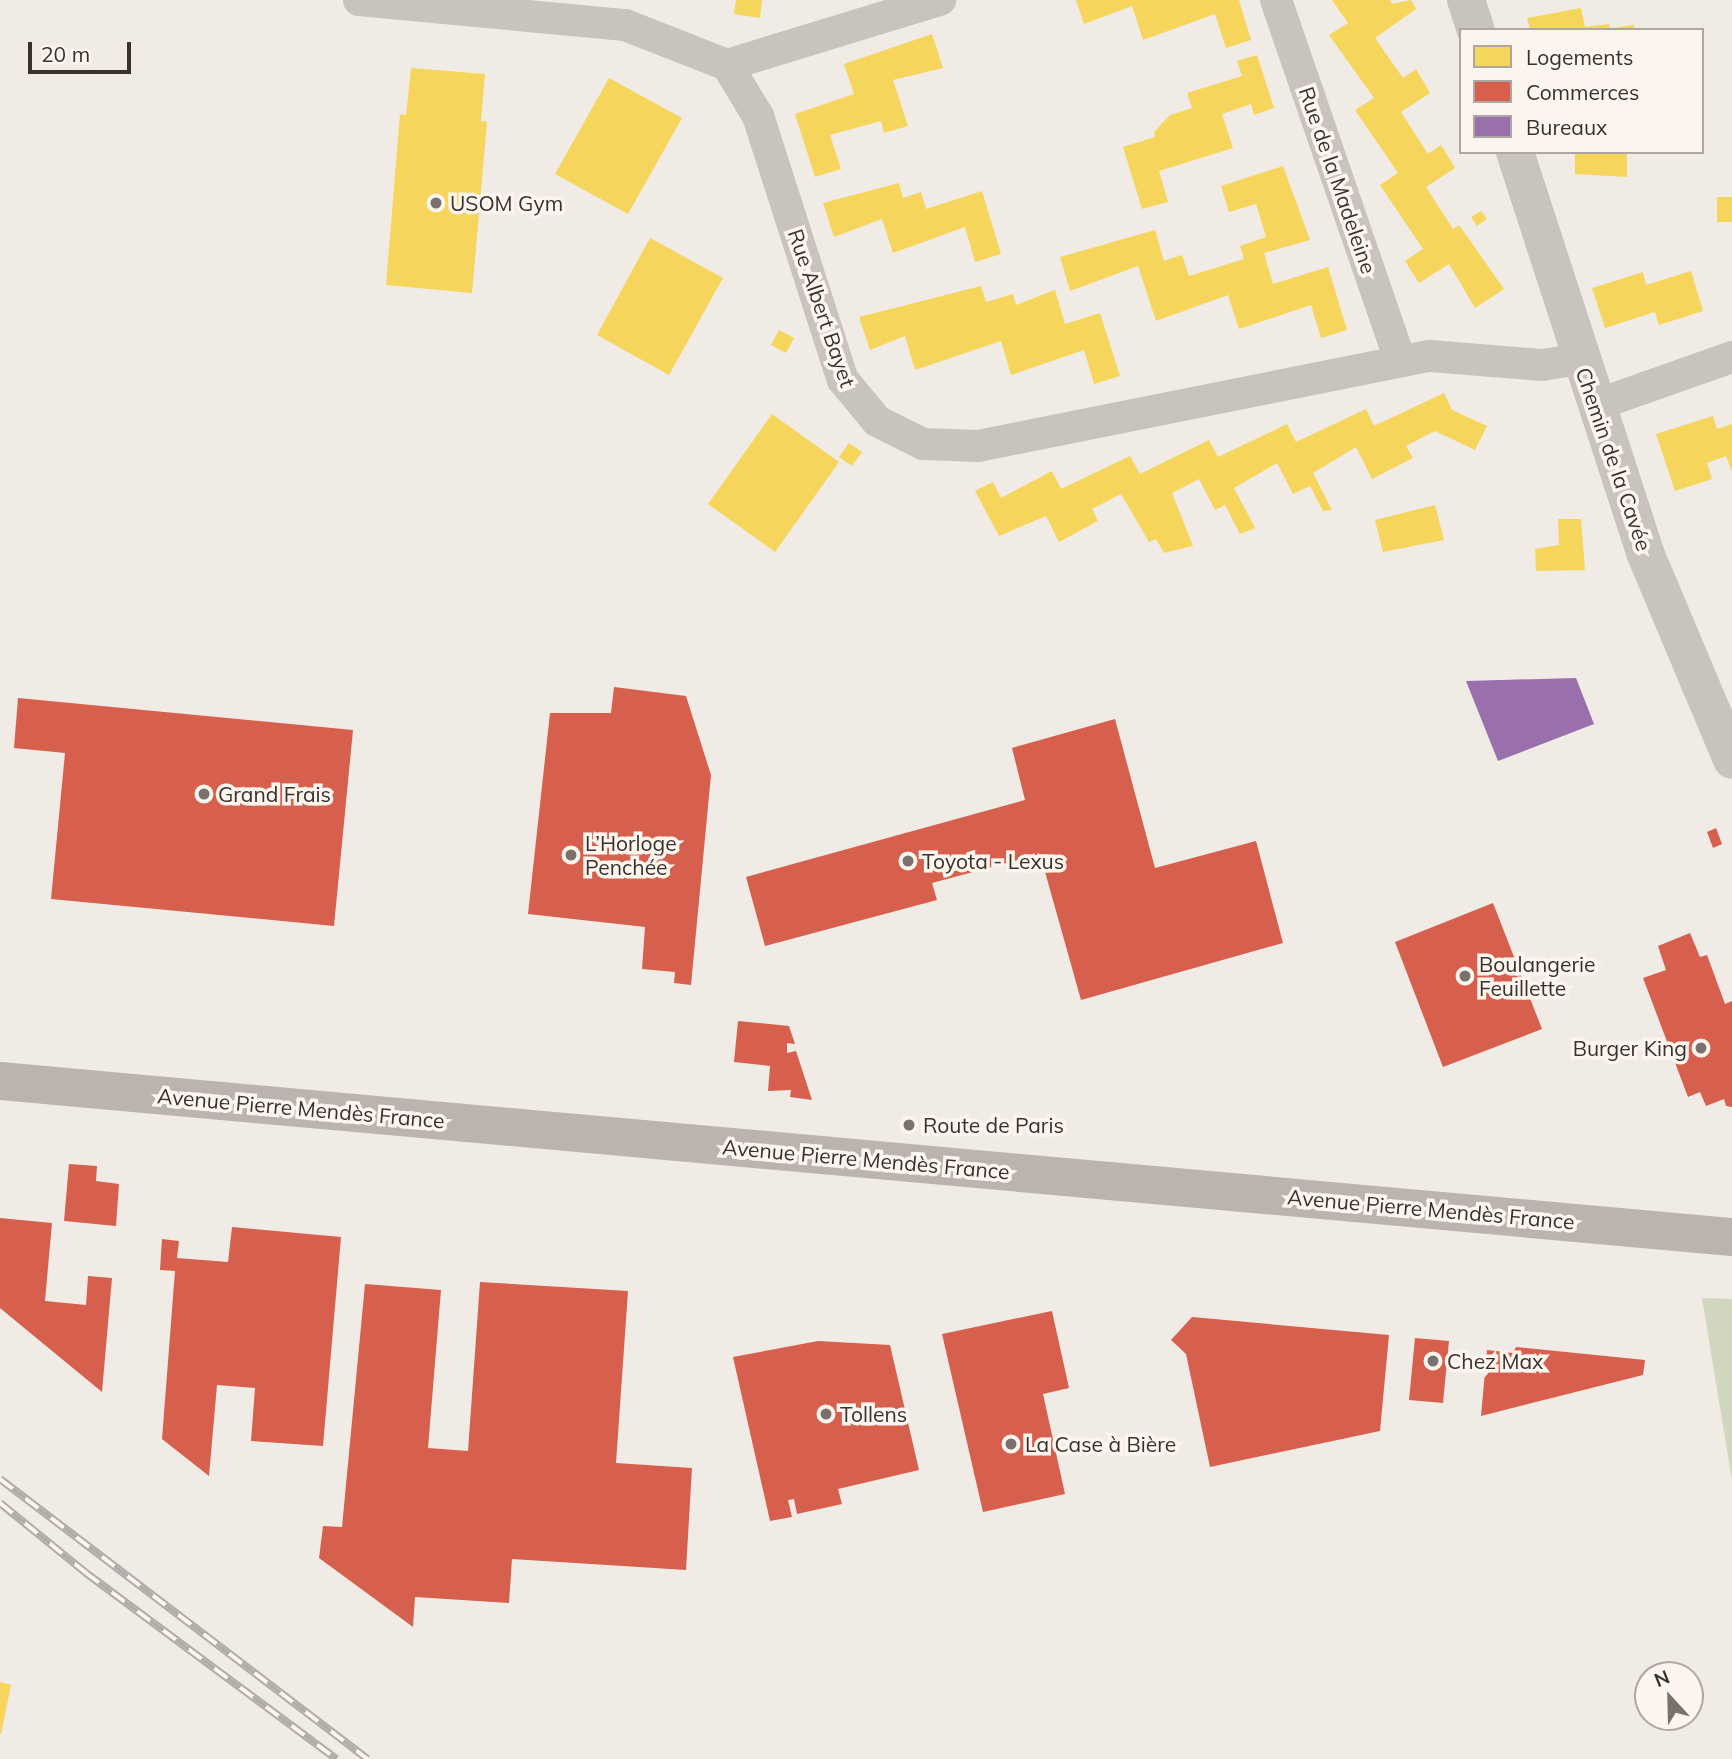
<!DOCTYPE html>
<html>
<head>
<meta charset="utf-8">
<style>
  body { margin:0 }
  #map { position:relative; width:1732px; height:1759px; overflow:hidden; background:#f0ebe5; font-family:Mulish,sans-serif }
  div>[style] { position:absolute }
  .green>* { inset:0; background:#d1d6bf }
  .homes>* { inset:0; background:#f6d55c }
  .shops>* { inset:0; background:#d6604d }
  .offices>* { inset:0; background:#9970ab }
  .minor>* { height:32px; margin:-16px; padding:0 16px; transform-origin:16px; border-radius:16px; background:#c9c3be }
  .tertiary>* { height:38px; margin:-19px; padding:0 19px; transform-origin:19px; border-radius:19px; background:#c9c3be }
  .secondary>* { height:38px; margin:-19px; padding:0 19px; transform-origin:19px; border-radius:19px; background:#bab3ae }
  .rail>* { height:8px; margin-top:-4px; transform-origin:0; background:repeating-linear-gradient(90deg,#fbf5ee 0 16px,#b1aca8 0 32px); box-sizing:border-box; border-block:2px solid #b1aca8 }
  .dots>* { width:19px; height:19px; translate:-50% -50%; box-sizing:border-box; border:4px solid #fbf5ee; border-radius:50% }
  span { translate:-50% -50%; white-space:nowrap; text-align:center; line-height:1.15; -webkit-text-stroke:7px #fbf5ee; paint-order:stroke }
  .street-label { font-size:21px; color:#3b302b }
  .poi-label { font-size:21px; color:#3b302b }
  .left { translate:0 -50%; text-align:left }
  .right { translate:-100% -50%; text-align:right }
  .legend { position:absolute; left:1459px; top:28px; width:245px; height:126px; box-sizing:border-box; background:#fbf5ee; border:2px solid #aea6a0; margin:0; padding:9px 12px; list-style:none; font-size:21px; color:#3b302b }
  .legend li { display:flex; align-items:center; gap:14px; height:35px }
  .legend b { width:35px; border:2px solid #aea6a0 }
  .north { position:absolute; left:1634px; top:1661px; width:70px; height:70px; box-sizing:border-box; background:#fbf5ee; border:2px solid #aea6a0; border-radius:50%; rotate:338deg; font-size:19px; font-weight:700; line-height:28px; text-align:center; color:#3b302b }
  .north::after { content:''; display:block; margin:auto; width:24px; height:32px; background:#7a716c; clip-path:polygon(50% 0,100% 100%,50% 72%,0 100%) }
  .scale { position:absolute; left:28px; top:42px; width:103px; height:32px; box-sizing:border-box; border:4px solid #3b302b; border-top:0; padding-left:9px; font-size:21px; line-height:24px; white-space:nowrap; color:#3b302b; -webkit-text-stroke:5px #fbf5ee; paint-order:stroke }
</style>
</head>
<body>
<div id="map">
  <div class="green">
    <i style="clip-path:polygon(1702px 1298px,1732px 1299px,1732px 1480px)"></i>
  </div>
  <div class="homes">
    <i style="clip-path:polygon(736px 0,762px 0,760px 18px,734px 14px)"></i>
    <i style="clip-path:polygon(1076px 0,1239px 0,1251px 40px,1226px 48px,1215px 14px,1143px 40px,1132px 6px,1084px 24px)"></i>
    <i style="clip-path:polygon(1332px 0,1390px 0,1392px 4px,1411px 0,1416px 9px,1375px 38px,1403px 78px,1416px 69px,1430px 93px,1401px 112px,1428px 154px,1441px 145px,1455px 168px,1426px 187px,1453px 229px,1459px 225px,1504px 289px,1475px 308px,1449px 264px,1419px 283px,1405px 261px,1423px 249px,1380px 185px,1398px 173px,1355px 110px,1374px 98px,1329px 35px,1348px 23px)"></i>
    <i style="clip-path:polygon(1581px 8px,1585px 27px,1609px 24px,1610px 30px,1530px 30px,1527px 18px)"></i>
    <i style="clip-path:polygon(1634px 25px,1635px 30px,1613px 30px,1613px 28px)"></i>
    <i style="clip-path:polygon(932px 34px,943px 68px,893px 80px,908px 126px,884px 133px,881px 121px,830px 135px,841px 169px,815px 177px,795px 114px,854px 94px,844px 64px)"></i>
    <i style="clip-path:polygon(1257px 55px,1274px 108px,1254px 115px,1251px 104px,1222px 114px,1233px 148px,1159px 171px,1168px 202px,1142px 209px,1123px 147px,1155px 137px,1154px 132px,1170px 115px,1192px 108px,1187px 93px,1242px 76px,1237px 61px)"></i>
    <i style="clip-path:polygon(411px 68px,485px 74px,481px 121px,487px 122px,472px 293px,386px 285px,400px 114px,406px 115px)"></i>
    <i style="clip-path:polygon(609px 78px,682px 118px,628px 214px,555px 174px)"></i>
    <i style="clip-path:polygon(1575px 152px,1627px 152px,1627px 177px,1575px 174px)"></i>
    <i style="clip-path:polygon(1283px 166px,1310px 240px,1264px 253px,1273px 284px,1328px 267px,1347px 330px,1321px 338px,1311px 305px,1239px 329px,1228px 295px,1156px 321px,1138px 266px,1070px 291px,1060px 257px,1155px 230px,1164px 261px,1182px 255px,1189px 276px,1244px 259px,1240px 246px,1266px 237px,1256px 204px,1229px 212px,1221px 186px)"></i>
    <i style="clip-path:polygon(899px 183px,903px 198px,921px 192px,926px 209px,982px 191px,1001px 254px,975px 262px,965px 227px,893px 253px,882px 219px,834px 237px,823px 203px)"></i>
    <i style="clip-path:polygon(1717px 197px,1732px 197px,1732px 222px,1717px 222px)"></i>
    <i style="clip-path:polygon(1481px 211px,1487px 219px,1477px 226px,1471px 217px)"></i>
    <i style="clip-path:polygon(650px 238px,723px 278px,669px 375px,597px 335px)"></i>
    <i style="clip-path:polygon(1691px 271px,1703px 311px,1659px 325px,1655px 312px,1605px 328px,1592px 288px,1643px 272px,1646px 285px)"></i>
    <i style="clip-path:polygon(981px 286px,986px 302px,1013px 294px,1016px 305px,1055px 290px,1065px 324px,1100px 313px,1120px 376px,1094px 384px,1084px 350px,1011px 375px,1001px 341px,915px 370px,905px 336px,870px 350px,859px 317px)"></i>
    <i style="clip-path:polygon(779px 330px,794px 338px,786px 353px,771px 345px)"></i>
    <i style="clip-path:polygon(1444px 393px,1452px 410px,1487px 426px,1475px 450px,1435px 431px,1406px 446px,1413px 458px,1372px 479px,1356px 447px,1313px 473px,1332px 510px,1323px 511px,1310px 486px,1293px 494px,1277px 463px,1234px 488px,1255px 528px,1240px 534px,1225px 505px,1215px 510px,1199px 479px,1172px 493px,1193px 546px,1164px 553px,1156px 539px,1149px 542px,1121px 494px,1092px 509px,1098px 521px,1059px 542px,1046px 516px,999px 536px,975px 491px,993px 482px,1001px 498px,1052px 471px,1061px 489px,1130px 456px,1140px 474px,1209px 440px,1218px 457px,1287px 424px,1296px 442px,1366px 409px,1374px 426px)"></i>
    <i style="clip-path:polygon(772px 414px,839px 462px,775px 552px,708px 504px)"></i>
    <i style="clip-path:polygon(1713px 416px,1717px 429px,1732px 424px,1732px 472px,1726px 456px,1707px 463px,1712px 479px,1675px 491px,1656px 434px)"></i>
    <i style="clip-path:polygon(849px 443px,862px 452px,852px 466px,839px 457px)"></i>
    <i style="clip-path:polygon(1435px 505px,1444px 540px,1383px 552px,1375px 520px)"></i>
    <i style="clip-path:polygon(1558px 519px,1581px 519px,1585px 570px,1536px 571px,1535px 549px,1559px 545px)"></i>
    <i style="clip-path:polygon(0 1682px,11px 1685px,1px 1734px,0 1734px)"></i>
  </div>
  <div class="shops">
    <i style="clip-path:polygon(614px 687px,686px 696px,711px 775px,691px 985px,674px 983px,675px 972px,642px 969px,645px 927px,528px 914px,550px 713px,611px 713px)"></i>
    <i style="clip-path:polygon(18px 698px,353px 730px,334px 926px,51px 899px,65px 753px,14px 748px)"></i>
    <i style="clip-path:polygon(1115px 719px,1155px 868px,1256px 841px,1283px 943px,1081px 1000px,1040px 854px,932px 883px,937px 900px,765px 946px,746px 877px,1025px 800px,1012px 748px)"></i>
    <i style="clip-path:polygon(1716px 828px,1722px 844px,1713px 848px,1707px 832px)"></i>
    <i style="clip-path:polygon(1493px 903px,1542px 1029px,1443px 1067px,1395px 942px)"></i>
    <i style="clip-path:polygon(1690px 933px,1700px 957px,1707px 955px,1725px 1004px,1732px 1001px,1732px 1107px,1726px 1106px,1724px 1099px,1706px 1106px,1700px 1092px,1688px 1097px,1643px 978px,1666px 970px,1658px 946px)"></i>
    <i style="clip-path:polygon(738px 1021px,789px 1026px,795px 1044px,787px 1043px,787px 1053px,796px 1051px,812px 1100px,790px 1097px,791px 1090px,768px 1091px,770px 1066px,734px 1062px)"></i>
    <i style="clip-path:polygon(902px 1121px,917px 1122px,916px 1129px,902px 1128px)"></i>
    <i style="clip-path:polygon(69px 1164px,97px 1166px,96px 1181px,119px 1184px,116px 1226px,64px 1221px)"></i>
    <i style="clip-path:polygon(0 1218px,52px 1223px,45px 1301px,86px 1305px,88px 1276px,112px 1278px,102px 1392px,0 1308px)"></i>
    <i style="clip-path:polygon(232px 1227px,341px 1237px,323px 1446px,251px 1441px,255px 1388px,217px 1385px,209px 1476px,162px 1439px,175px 1271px,160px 1270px,162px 1239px,179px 1241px,177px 1258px,228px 1262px)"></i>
    <i style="clip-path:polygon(480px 1282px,628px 1291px,616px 1463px,692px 1468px,686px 1570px,512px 1559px,509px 1603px,415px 1597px,413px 1627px,319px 1558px,323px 1526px,342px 1527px,365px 1284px,441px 1290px,428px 1448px,468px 1451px)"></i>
    <i style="clip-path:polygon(1052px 1311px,1069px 1388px,1043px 1394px,1065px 1494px,983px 1512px,942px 1334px)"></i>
    <i style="clip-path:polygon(1192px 1317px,1389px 1335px,1380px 1431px,1210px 1467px,1186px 1354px,1171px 1340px)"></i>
    <i style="clip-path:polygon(1415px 1338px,1449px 1341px,1443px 1403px,1409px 1400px)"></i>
    <i style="clip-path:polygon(818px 1341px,890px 1345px,919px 1470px,838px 1489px,842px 1504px,797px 1514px,794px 1499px,788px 1500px,792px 1517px,770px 1521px,733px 1357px)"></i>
    <i style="clip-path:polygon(1516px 1347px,1645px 1360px,1643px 1375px,1481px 1416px,1487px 1350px,1513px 1353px)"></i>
  </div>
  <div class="offices">
    <i style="clip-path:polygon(1576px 678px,1594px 724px,1498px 761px,1466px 681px)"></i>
  </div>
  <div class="minor">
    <i style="left:359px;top:0;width:267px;rotate:5.4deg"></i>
    <i style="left:625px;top:25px;width:110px;rotate:21.4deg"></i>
    <i style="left:727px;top:65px;width:60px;rotate:58.7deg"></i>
    <i style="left:758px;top:116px;width:277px;rotate:72.2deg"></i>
    <i style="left:843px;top:380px;width:53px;rotate:50.3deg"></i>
    <i style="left:877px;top:421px;width:51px;rotate:26.6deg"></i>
    <i style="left:923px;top:444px;width:55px;rotate:2.1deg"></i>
    <i style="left:978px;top:446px;width:461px;rotate:-11.3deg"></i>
    <i style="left:1430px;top:356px;width:112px;rotate:4.6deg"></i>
    <i style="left:1542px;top:365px;width:38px;rotate:-9deg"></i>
    <i style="left:1276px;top:0;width:381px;rotate:71deg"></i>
    <i style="left:727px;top:65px;width:223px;rotate:-17deg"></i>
    <i style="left:1596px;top:405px;width:144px;rotate:-19.4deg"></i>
  </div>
  <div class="tertiary">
    <i style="left:1466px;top:0;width:32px;rotate:72deg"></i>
    <i style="left:1515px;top:152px;width:424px;rotate:72deg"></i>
    <i style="left:1646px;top:555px;width:222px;rotate:67.2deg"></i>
  </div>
  <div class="secondary">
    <i style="left:0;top:1081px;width:1739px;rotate:5.15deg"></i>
  </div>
  <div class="rail">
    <i style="left:0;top:1479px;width:462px;rotate:37.3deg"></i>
    <i style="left:0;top:1503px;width:111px;rotate:39.1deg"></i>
    <i style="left:86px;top:1573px;width:312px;rotate:36.6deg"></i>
  </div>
  <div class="dots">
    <i style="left:436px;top:203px;background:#7a716c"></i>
    <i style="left:204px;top:794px;background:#7a716c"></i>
    <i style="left:571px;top:855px;background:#7a716c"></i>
    <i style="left:908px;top:861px;background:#7a716c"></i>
    <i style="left:1465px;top:976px;background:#7a716c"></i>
    <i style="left:1701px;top:1048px;background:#7a716c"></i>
    <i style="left:909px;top:1125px;background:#7a716c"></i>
    <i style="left:1433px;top:1361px;background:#7a716c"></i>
    <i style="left:826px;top:1414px;background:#7a716c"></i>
    <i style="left:1011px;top:1444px;background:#7a716c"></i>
  </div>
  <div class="street-label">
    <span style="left:1338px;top:180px;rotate:71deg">Rue de la Madeleine</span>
    <span style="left:822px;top:308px;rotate:71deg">Rue Albert Bayet</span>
    <span style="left:1614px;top:459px;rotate:71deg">Chemin de la Cavée</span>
    <span style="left:301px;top:1108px;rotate:5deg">Avenue Pierre Mendès France</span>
    <span style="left:866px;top:1159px;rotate:5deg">Avenue Pierre Mendès France</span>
    <span style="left:1431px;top:1209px;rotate:5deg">Avenue Pierre Mendès France</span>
  </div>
  <div class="poi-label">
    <span class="left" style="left:450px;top:203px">USOM Gym</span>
    <span class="left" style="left:218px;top:794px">Grand Frais</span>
    <span class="left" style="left:585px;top:855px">L’Horloge<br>Penchée</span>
    <span class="left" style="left:922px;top:861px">Toyota - Lexus</span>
    <span class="left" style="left:1479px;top:976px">Boulangerie<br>Feuillette</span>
    <span class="right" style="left:1687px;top:1048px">Burger King</span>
    <span class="left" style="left:923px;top:1125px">Route de Paris</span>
    <span class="left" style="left:1447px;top:1361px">Chez Max</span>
    <span class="left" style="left:840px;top:1414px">Tollens</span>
    <span class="left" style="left:1025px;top:1444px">La Case à Bière</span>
  </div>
  <ul class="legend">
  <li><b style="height:19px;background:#f6d55c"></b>Logements</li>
  <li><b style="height:19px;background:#d6604d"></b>Commerces</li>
  <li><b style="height:19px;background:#9970ab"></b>Bureaux</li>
  </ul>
  <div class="north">N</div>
  <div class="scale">20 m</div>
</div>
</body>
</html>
